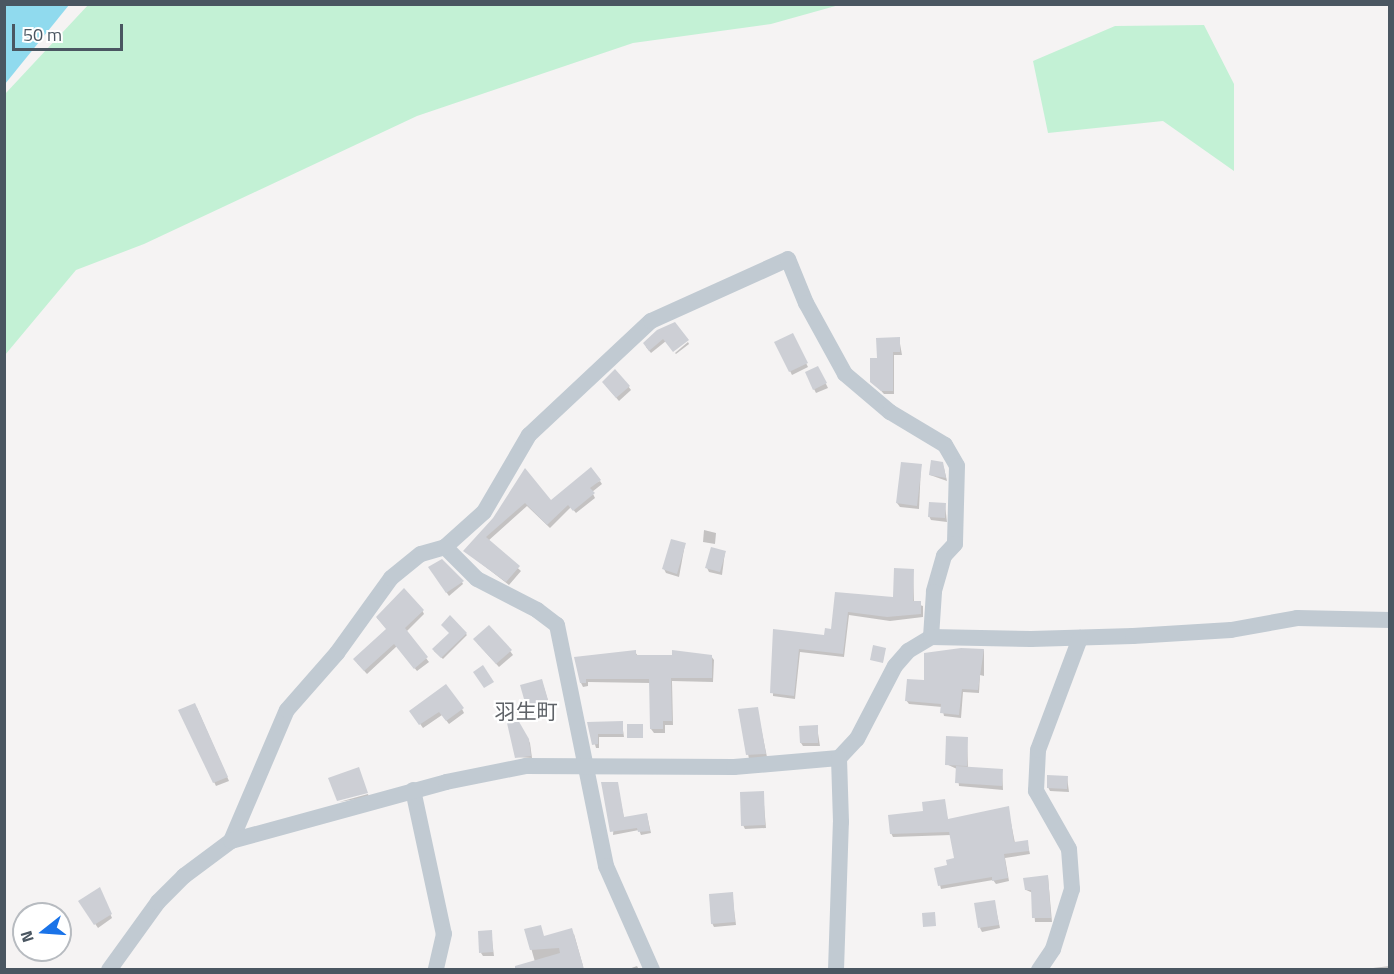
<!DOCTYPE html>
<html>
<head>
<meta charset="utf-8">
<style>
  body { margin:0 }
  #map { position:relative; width:1394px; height:974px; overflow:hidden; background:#f5f3f3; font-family:"Titillium Web","Noto Sans JP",sans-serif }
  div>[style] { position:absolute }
  .green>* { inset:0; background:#c3f1d5 }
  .water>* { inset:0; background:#90daee }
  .shadow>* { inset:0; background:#0003 }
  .building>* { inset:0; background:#cdcfd5 }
  .minor>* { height:16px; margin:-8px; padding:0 8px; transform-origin:8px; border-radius:8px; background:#c1cad2 }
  span { translate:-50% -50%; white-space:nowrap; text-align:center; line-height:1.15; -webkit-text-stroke:4.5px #fff; paint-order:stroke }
  .quarter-label { font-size:21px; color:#5f6368 }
  .frame { position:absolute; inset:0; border:6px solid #4a5661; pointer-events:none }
  .north { position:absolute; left:12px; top:902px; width:60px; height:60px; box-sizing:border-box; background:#fff; border:2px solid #b7bbc0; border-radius:50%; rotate:253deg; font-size:16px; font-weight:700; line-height:24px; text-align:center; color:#4a5661 }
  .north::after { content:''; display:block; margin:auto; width:21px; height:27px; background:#1a73e8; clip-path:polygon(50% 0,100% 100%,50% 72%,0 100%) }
  .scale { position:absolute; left:12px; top:24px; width:111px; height:27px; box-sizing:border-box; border:3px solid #4a5661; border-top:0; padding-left:8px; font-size:18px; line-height:21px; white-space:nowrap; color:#4a5661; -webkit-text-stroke:4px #fff; paint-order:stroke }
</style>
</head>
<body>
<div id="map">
  <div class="green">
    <i style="clip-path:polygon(89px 4px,839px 4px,839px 5px,771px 24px,633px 43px,417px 116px,144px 244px,76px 270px,5px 355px,5px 94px)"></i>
    <i style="clip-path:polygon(1204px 25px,1234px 84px,1234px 171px,1163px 121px,1048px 133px,1033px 61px,1115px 26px)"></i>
  </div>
  <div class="water">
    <i style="clip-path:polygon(5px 4px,69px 5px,5px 84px,4px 5px)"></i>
  </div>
  <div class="shadow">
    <i style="clip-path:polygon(658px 331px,666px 341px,651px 353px,646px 347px)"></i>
    <i style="clip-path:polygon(792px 335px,808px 367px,792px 375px,776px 343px)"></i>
    <i style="clip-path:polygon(899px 338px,902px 355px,894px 355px,894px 394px,884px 394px,872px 381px,878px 359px)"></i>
    <i style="clip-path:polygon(688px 342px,689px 344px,676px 354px,675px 353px)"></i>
    <i style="clip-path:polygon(818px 368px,828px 388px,816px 393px,814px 389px)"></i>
    <i style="clip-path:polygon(606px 386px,628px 386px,631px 390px,619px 401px)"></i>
    <i style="clip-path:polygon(942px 463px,944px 468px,947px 481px,930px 475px)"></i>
    <i style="clip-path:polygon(921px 466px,919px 509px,900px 507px,897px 503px)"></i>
    <i style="clip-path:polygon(525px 470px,551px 502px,600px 481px,602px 484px,592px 492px,595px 498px,576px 513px,571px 507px,550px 528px,527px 506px,488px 541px,521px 571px,509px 585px,465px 551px,494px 518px)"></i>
    <i style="clip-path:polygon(945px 505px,947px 522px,931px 520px,929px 516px)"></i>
    <i style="clip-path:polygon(704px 530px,716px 533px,715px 544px,703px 542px)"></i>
    <i style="clip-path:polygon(685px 544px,679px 577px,666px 573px,664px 569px)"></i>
    <i style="clip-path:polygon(725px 552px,722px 575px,709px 572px,707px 568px)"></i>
    <i style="clip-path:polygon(430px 568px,461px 580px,463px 584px,449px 596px)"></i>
    <i style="clip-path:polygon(913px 570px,914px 603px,923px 606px,923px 617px,890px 621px,849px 615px,844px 657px,800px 652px,795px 699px,773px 696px,774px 631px,826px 637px,833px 630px,837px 593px,894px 599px)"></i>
    <i style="clip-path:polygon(422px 610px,424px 614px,406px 632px,429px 662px,417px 671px,397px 646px,367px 674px,357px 663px,387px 629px,377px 618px)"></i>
    <i style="clip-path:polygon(450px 618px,467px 635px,443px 659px,434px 651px,450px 633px)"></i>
    <i style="clip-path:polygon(477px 643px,510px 651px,513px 655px,499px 667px)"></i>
    <i style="clip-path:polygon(984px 650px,984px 676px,980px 675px,979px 693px,963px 692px,961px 718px,944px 716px,942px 707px,909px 704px,906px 700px,926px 682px)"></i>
    <i style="clip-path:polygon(635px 652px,638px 656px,711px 656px,714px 660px,713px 682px,672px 681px,673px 725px,665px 725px,665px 733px,654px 733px,651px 729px,650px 683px,588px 682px,588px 686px,583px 687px,581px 683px,576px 658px)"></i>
    <i style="clip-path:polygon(542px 681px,549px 704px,530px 709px,528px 705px)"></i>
    <i style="clip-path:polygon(197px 708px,229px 781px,216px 786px,180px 711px)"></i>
    <i style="clip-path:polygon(462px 709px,464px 713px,449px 724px,442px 715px,423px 728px,411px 711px)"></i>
    <i style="clip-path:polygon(757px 709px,767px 757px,749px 759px,740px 710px)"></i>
    <i style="clip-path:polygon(517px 722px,530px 743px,532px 758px,516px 757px)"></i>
    <i style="clip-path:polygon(589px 723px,622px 723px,624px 737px,599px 737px,599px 748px,596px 748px)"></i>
    <i style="clip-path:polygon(817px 727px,820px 746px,803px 746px,801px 743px)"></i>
    <i style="clip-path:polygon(967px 739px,968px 768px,1002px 770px,1003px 790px,959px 786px,957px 769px,946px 764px)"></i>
    <i style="clip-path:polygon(1067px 777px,1069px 792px,1050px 791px,1048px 787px)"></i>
    <i style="clip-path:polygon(617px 783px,624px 818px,647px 815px,651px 833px,641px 835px,639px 830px,613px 835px)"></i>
    <i style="clip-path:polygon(763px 793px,766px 828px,745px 829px,743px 825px)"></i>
    <i style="clip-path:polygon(368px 794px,369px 797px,339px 802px)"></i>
    <i style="clip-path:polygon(944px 800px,948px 821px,1008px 808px,1015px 843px,1027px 841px,1030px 854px,1005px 858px,1009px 881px,996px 884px,993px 880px,941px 889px,936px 869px,949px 866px,955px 859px,951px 835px,893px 837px,891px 833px)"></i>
    <i style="clip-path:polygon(1048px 877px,1052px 922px,1035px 922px,1033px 893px,1026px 890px)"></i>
    <i style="clip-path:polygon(101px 893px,112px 918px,98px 928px,80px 902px)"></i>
    <i style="clip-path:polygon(732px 894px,736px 925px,714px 927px,712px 923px)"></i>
    <i style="clip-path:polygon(994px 901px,1000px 928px,982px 932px,980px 928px)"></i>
    <i style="clip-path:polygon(526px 930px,544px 938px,574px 934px,583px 966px,509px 970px,535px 962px)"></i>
    <i style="clip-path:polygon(491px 932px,494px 956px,483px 956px,481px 953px)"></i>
    <i style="clip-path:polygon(637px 966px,639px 970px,626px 970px)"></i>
    <i style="clip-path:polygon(1390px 966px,1390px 970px,1356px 970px)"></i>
  </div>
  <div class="building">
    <i style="clip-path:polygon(675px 322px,689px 340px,673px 352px,663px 339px,649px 351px,643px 343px,657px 330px)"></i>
    <i style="clip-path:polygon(793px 333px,808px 363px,789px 372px,774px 342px)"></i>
    <i style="clip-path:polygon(900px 337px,900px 352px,893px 352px,893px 391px,881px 391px,870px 382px,870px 358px,877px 358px,876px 338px)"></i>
    <i style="clip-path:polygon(818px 366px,827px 383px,813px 390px,805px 372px)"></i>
    <i style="clip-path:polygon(615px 369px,630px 386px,616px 398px,602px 382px)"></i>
    <i style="clip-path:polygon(931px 460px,943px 462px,946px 478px,929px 475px)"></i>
    <i style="clip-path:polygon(901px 462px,922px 464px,917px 506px,896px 503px)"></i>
    <i style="clip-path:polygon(591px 467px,601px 480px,590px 488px,595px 493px,573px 511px,568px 505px,547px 525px,525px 503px,486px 537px,520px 566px,506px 582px,463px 551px,493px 518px,525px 468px,551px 500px)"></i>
    <i style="clip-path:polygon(929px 502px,946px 503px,945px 518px,928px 517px)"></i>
    <i style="clip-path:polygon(671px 539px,686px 543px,677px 574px,662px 569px)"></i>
    <i style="clip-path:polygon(711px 547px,726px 551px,720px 572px,705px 568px)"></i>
    <i style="clip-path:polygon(442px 559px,464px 581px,446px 593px,428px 567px)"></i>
    <i style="clip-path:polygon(894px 568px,914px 569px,913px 601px,921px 601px,921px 614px,887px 617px,848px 612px,843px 654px,799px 649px,794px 696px,770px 693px,773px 629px,824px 635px,825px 628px,831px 629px,835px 592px,893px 597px)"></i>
    <i style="clip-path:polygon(404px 588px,424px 610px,405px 628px,428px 657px,414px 669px,394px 644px,364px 671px,353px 659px,386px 629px,376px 617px)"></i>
    <i style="clip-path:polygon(450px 615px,467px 633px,441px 658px,432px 649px,449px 633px,441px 625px)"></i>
    <i style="clip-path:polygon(489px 625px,512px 650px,496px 664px,473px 639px)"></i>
    <i style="clip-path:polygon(873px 645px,886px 648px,883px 663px,870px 660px)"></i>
    <i style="clip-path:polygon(961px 648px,984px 649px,978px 690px,962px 689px,959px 715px,940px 713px,941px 704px,905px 701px,907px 679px,924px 680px,924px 653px)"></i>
    <i style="clip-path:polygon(636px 650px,636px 655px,672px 655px,672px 650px,712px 655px,712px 678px,671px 678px,672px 721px,663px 721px,663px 729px,650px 729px,649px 679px,586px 679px,586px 683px,580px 683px,574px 657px)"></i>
    <i style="clip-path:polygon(483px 665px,494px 682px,484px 688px,473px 672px)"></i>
    <i style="clip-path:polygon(542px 679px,548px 700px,526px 706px,520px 685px)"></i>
    <i style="clip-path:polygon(446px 684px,464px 708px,446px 721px,439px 712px,419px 725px,409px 711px)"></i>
    <i style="clip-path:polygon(195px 703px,228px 777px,213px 783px,178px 710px)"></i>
    <i style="clip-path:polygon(758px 707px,766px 754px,746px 755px,738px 709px)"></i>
    <i style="clip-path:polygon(518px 720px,529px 739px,531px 756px,515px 758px,507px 723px)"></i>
    <i style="clip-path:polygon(623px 721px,623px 734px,598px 734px,598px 744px,592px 745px,587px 722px)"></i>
    <i style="clip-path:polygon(627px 724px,643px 724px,643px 738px,627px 738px)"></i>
    <i style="clip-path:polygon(818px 725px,818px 743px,800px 743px,799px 726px)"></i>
    <i style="clip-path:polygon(946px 736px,968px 737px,967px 766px,945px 765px)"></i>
    <i style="clip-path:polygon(956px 766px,1003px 769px,1002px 786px,955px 783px)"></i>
    <i style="clip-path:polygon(359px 767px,368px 793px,337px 801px,328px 778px)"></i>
    <i style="clip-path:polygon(1047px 775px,1068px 776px,1067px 789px,1047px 788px)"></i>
    <i style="clip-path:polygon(601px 782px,618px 782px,624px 817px,647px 813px,650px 831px,638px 832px,637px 828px,610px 832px)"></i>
    <i style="clip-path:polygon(764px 791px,765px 825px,741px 826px,740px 792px)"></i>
    <i style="clip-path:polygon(945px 799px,948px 819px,1009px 806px,1014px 842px,1028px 840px,1029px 851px,1004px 854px,1008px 878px,992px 881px,992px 877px,938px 886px,934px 868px,947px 865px,946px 860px,954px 858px,949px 832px,890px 834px,888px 815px,923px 811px,922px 802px)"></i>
    <i style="clip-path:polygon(1048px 875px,1051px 918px,1032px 918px,1031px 890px,1025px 890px,1023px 878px)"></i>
    <i style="clip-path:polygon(100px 887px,112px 914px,94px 925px,78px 901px)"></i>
    <i style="clip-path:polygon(733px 892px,735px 922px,711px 924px,709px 894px)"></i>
    <i style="clip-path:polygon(995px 900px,999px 925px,978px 928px,974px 903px)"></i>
    <i style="clip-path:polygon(935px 912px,936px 926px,923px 927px,922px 913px)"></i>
    <i style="clip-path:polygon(541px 925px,544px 936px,572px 928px,584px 969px,515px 969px,515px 966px,560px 953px,559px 948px,530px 950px,524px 929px)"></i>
    <i style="clip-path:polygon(492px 930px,493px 952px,479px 953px,478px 931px)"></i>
  </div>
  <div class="minor">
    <i style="left:445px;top:547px;width:45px;rotate:45deg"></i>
    <i style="left:477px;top:579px;width:68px;rotate:27.3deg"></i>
    <i style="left:537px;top:610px;width:25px;rotate:37deg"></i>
    <i style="left:557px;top:625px;width:246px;rotate:78.5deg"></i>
    <i style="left:606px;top:866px;width:114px;rotate:66.1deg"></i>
    <i style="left:413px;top:790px;width:147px;rotate:77.9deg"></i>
    <i style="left:444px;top:934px;width:37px;rotate:103deg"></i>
    <i style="left:231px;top:841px;width:142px;rotate:-66.9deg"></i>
    <i style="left:287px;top:710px;width:76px;rotate:-48.7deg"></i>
    <i style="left:337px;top:653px;width:92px;rotate:-54.2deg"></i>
    <i style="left:391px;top:578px;width:38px;rotate:-39deg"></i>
    <i style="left:421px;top:554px;width:25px;rotate:-16deg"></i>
    <i style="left:445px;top:547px;width:52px;rotate:-41.9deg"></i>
    <i style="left:484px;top:512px;width:89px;rotate:-59.7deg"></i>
    <i style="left:529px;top:435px;width:167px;rotate:-43.1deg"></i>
    <i style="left:651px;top:321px;width:150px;rotate:-24.3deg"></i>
    <i style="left:788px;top:259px;width:48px;rotate:67.8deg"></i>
    <i style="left:806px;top:303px;width:81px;rotate:61.2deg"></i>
    <i style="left:845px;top:374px;width:59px;rotate:40.2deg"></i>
    <i style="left:890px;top:412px;width:64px;rotate:31deg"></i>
    <i style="left:945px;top:445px;width:24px;rotate:60deg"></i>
    <i style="left:957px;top:466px;width:78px;rotate:91.5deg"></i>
    <i style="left:955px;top:544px;width:16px;rotate:133deg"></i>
    <i style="left:944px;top:556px;width:37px;rotate:106deg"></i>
    <i style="left:934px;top:592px;width:45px;rotate:93.8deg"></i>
    <i style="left:109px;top:970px;width:84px;rotate:-54.2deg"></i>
    <i style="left:158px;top:902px;width:37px;rotate:-45deg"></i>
    <i style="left:184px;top:876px;width:59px;rotate:-36.7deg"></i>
    <i style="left:231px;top:841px;width:223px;rotate:-15.3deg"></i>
    <i style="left:446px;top:782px;width:82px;rotate:-11.3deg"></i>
    <i style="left:526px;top:766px;width:208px;rotate:0.3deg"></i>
    <i style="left:734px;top:767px;width:105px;rotate:-4.9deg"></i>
    <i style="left:839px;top:758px;width:26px;rotate:-47deg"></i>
    <i style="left:857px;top:739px;width:82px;rotate:-62.5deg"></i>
    <i style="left:895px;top:666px;width:20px;rotate:-49deg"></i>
    <i style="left:908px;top:651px;width:27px;rotate:-31deg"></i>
    <i style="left:931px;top:637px;width:100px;rotate:1.1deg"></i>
    <i style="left:1031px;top:639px;width:102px;rotate:-1.7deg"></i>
    <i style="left:1133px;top:636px;width:98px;rotate:-3.5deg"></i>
    <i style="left:1231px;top:630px;width:67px;rotate:-10.3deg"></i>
    <i style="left:1297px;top:618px;width:93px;rotate:1.2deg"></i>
    <i style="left:836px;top:970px;width:148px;rotate:-88.1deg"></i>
    <i style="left:841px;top:822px;width:64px;rotate:-91.8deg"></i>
    <i style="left:1039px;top:970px;width:25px;rotate:-56deg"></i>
    <i style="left:1053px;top:949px;width:63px;rotate:-72.4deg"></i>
    <i style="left:1072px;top:889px;width:40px;rotate:-94.3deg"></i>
    <i style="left:1069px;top:849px;width:67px;rotate:-119.6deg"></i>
    <i style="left:1036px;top:791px;width:41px;rotate:-87.2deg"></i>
    <i style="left:1038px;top:750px;width:120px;rotate:-69.4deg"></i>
  </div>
  <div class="quarter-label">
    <span style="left:526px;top:711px">羽生町</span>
  </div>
  <div class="frame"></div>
  <div class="north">N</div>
  <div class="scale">50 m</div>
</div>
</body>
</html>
